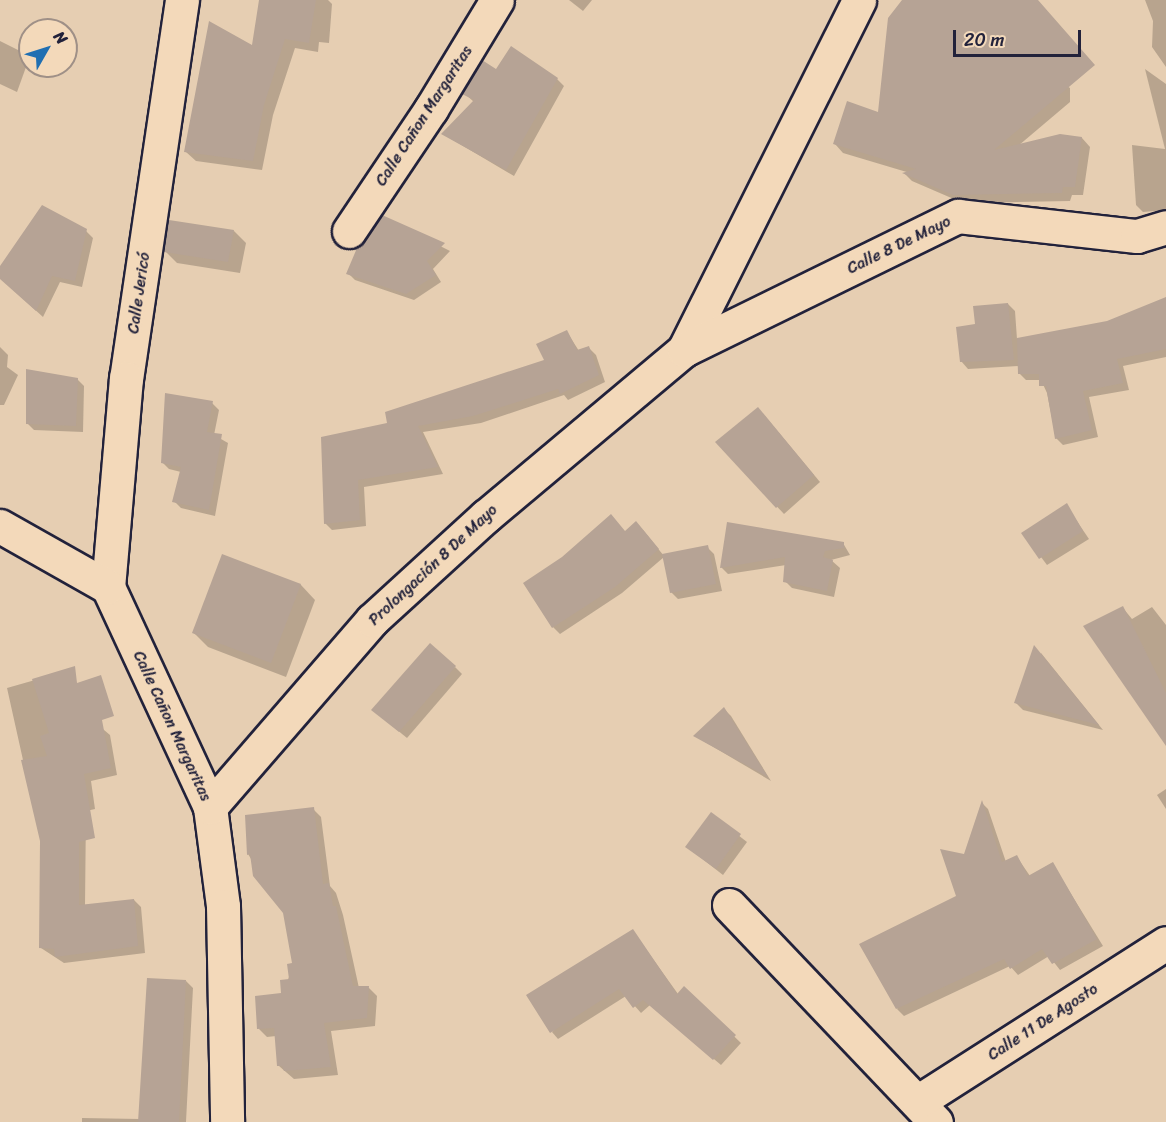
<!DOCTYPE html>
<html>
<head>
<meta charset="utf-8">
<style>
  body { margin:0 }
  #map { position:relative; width:1166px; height:1122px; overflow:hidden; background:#e6ceb2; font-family:Sriracha,sans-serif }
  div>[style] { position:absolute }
  .shadow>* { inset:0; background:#0003 }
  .building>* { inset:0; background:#b6a395 }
  .roads { filter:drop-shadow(2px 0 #22223b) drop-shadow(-2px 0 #22223b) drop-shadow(0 2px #22223b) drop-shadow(0 -2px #22223b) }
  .minor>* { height:33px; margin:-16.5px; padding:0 16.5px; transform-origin:16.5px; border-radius:16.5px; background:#f3d9ba }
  span { translate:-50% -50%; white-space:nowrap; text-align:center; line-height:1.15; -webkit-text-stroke:5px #f3d9ba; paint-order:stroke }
  .street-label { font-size:16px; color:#22223b }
  .north { position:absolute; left:18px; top:18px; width:60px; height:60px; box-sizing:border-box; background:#f3d9ba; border:2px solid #9f9087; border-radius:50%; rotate:51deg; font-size:16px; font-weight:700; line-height:24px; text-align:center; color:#22223b }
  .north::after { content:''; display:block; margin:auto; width:21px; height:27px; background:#1f6fb2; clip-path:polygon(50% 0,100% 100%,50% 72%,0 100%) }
  .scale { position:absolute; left:953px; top:30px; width:128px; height:27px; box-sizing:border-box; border:3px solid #22223b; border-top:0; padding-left:8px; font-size:18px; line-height:21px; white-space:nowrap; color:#22223b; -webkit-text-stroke:4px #f3d9ba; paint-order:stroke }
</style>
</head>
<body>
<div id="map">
  <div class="shadow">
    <i style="clip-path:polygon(261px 0,328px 0,332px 4px,329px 43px,319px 42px,318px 52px,295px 48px,273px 115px,262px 170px,196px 161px,186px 152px,254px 47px)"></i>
    <i style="clip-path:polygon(569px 0,592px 0,583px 11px)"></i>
    <i style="clip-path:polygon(904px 0,940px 0,1070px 88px,1070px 102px,1018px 146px,1082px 138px,1090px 147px,1083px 195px,1072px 195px,1070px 201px,963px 203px,912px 181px,905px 174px,910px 173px,843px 153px,835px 144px,879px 114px)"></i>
    <i style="clip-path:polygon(1145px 0,1166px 0,1166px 67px,1152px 47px,1153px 21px)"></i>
    <i style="clip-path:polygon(0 41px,30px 56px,17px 92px,0 84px)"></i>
    <i style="clip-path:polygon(1145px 69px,1166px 84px,1166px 210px,1143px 212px,1136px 205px,1132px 145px,1165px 149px)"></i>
    <i style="clip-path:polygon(496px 71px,557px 79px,564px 86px,514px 176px,443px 134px,474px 102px,464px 93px)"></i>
    <i style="clip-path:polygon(383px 217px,450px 251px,433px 269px,441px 282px,414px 300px,355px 280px,348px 273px)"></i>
    <i style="clip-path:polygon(86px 231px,93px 238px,82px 287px,60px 282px,43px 317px,0 278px,0 269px)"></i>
    <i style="clip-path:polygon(234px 231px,246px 243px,240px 273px,177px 263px,165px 251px)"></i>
    <i style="clip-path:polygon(1166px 298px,1166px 357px,1123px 366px,1129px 390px,1089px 397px,1098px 437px,1063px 445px,1056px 438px,1047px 393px,1041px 380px,1026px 380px,1019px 373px,1019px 366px,968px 369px,961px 361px,977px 325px,1008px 304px,1015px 311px,1017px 339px,1107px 323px)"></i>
    <i style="clip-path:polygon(567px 332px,579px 351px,589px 348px,596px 355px,605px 382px,568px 400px,564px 395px,481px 423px,423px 432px,443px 474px,364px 487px,366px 526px,332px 530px,325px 523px,389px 425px,546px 361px)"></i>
    <i style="clip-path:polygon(0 347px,8px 355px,7px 367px,18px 375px,4px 405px,0 405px)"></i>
    <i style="clip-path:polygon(77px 379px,84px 386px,83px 432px,34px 430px,27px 423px)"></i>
    <i style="clip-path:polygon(212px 403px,219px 410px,214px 435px,228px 443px,215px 516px,181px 508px,174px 501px,181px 472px,169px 469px,162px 462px)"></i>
    <i style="clip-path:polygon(765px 416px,820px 482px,784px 514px,717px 443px)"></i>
    <i style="clip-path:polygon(1066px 505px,1089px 539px,1047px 565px,1023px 533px)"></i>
    <i style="clip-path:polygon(643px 530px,664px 556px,707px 547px,714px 554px,722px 591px,678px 599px,671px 592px,664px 557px,622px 593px,560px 634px,553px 627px,625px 532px)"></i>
    <i style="clip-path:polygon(843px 543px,850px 555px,831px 560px,840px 568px,834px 597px,792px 588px,785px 581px,786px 565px,728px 574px,721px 567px)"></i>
    <i style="clip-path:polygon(223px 556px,301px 585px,315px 600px,286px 677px,208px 647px,194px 633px)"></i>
    <i style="clip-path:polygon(1152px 607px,1166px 625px,1166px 719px,1123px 608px,1132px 619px)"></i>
    <i style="clip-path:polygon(1041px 653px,1103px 730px,1023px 710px,1016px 703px)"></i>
    <i style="clip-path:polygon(455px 667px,462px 674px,407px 738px,380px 716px)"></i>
    <i style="clip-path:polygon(42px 678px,110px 735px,117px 775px,91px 781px,95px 809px,86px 811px,85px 906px,134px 900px,141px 907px,145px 953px,64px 963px,41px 948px,41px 841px,7px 688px)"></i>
    <i style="clip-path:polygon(724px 709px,731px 716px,771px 781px,695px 736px)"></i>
    <i style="clip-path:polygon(1166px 789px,1166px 809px,1157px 795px)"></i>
    <i style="clip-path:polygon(982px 803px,988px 809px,1006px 862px,1017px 857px,1030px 876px,1052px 863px,1103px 946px,1060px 970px,1049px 956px,1018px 975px,1010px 966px,904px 1016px,897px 1009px,958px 897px,965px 856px)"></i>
    <i style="clip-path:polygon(313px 809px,321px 817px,330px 886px,336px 893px,343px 915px,359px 988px,369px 988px,377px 996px,375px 1026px,331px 1031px,338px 1075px,294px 1079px,279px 1066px,276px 1036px,267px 1037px,259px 1029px,282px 995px,294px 964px,284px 912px,248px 854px)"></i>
    <i style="clip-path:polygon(711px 814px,747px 842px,723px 875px,687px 847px)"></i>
    <i style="clip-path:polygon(633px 931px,678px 994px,684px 988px,741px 1043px,721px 1065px,650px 1005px,641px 1013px,626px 996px,558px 1039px,552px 1032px)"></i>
    <i style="clip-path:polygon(186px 981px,193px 988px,186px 1122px,82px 1122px,82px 1118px,140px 1119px)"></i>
  </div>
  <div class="building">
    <i style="clip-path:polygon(259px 0,316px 0,309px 43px,285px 39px,264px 105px,253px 161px,184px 152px,209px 21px,252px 45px)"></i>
    <i style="clip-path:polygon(902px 0,1038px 0,1095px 65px,994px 150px,1060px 134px,1082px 137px,1075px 187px,1063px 187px,1062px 193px,953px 195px,902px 173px,916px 169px,833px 144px,847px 101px,878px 112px,888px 18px)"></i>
    <i style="clip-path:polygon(511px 46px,558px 78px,506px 170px,441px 134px,474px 100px,462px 94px,482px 60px,496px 69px)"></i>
    <i style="clip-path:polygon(42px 205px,87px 229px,75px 281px,52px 276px,36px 311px,0 279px,0 266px)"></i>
    <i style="clip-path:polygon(382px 215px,445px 243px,427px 261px,436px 275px,406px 294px,346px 274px,357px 248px)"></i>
    <i style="clip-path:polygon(169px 220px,234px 230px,228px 262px,164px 252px)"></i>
    <i style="clip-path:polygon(1166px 297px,1166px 349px,1117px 359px,1123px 383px,1083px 391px,1092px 430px,1055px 439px,1046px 386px,1039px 386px,1039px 374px,1018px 374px,1017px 338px,1107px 321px)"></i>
    <i style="clip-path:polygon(1008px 303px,1014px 360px,960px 362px,956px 327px,975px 324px,973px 306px)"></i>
    <i style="clip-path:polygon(567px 330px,577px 350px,589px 346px,599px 375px,560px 394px,558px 389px,473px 416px,418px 426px,438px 467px,358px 480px,360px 520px,324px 524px,321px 437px,387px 423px,385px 412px,544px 360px,536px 344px)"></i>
    <i style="clip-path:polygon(26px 369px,78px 378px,76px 426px,26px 424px)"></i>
    <i style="clip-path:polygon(165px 393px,213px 401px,207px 432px,222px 434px,209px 510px,172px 502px,181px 467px,161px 463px)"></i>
    <i style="clip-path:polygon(758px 407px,814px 475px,776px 508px,715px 442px)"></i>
    <i style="clip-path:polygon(1067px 503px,1083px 531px,1039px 559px,1021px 533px)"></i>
    <i style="clip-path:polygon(611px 514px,625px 531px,636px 521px,659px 549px,615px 587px,552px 628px,523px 583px,562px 557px)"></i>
    <i style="clip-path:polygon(727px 522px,844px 542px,844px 548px,825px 551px,823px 557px,833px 560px,827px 591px,783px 582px,785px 557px,720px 568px)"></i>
    <i style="clip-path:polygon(708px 545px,716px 584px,670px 593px,662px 554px)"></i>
    <i style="clip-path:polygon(222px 554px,301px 584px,271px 663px,192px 633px)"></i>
    <i style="clip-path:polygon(1123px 606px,1166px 693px,1166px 746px,1083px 626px)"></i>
    <i style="clip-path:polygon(430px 643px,456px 666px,399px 732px,371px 710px)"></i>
    <i style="clip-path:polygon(1034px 645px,1099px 725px,1014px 703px)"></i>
    <i style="clip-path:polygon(75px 666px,77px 683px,101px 675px,114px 716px,102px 720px,111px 768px,84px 774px,95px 838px,79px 842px,79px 905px,134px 899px,138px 946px,55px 957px,54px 949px,39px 948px,40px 841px,21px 760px,47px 756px,40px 736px,49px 733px,32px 679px)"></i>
    <i style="clip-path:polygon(724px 707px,768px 777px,693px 736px)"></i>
    <i style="clip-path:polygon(982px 800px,1002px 862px,1017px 855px,1028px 876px,1053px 862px,1097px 939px,1052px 964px,1042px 949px,1010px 969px,1004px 959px,896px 1009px,859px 944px,956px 896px,940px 849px,964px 854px)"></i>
    <i style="clip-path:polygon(314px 807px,323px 884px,329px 883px,333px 906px,336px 906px,353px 986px,369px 986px,367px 1018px,324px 1023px,331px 1067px,284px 1071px,282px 1066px,277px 1066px,274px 1028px,257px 1029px,255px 996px,281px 993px,280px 980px,289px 979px,287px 964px,292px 963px,283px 913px,253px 876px,250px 854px,247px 855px,245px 815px)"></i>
    <i style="clip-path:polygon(711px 812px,741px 834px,716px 869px,685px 847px)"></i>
    <i style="clip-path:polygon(633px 929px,677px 994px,684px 986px,736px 1035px,713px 1060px,643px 1000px,633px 1008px,619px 989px,550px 1033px,526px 995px)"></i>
    <i style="clip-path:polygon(147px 978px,186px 980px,179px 1122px,138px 1122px)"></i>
  </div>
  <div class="roads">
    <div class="minor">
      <i style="left:182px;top:0;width:382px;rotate:98.4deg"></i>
      <i style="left:126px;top:378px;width:210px;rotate:94.9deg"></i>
      <i style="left:108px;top:587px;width:242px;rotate:65.1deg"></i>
      <i style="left:210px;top:807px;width:100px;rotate:82.5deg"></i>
      <i style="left:223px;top:906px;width:216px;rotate:88.9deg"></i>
      <i style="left:349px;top:231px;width:147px;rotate:-56.1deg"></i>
      <i style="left:431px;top:109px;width:127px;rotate:-58.8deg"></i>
      <i style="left:684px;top:350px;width:391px;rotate:-63.4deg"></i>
      <i style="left:0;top:526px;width:124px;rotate:29.5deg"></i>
      <i style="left:210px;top:807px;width:247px;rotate:-49.1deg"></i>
      <i style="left:372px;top:620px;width:154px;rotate:-42.4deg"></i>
      <i style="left:486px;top:516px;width:258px;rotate:-40deg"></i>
      <i style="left:684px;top:350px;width:305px;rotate:-26.1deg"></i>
      <i style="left:958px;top:216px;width:180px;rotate:6.4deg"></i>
      <i style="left:1137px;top:236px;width:30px;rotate:-17deg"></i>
      <i style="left:729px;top:905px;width:300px;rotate:46.4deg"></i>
      <i style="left:919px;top:1101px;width:293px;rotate:-32.6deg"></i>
    </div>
  </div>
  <div class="street-label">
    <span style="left:424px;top:116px;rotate:-57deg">Calle Cañon Margaritas</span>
    <span style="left:899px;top:245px;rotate:-26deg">Calle 8 De Mayo</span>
    <span style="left:139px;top:293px;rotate:-82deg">Calle Jericó</span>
    <span style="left:433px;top:565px;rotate:-43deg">Prolongación 8 De Mayo</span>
    <span style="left:172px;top:726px;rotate:65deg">Calle Cañon Margaritas</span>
    <span style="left:1043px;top:1022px;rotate:-33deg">Calle 11 De Agosto</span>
  </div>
  <div class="north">N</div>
  <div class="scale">20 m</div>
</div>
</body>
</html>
